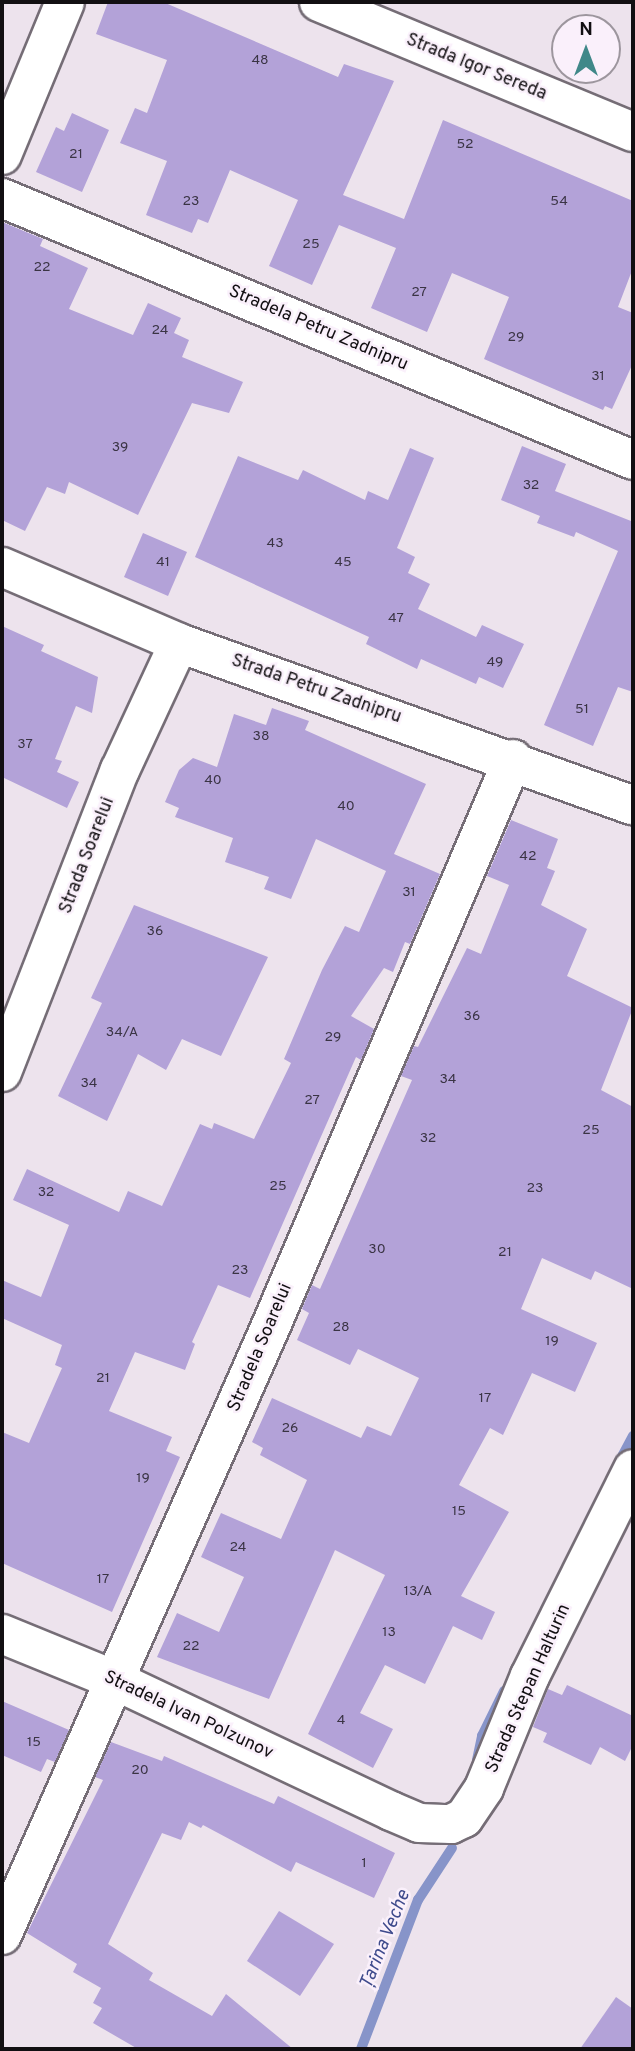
<!DOCTYPE html>
<html>
<head>
<meta charset="utf-8">
<style>
  body { margin:0 }
  #map { position:relative; width:635px; height:2051px; overflow:hidden; background:#ede3ed; font-family:Overpass,sans-serif }
  div>[style] { position:absolute }
  .stream>* { height:10px; margin:-5px; padding:0 5px; transform-origin:5px; border-radius:5px; background:#8794c9 }
  .building>* { inset:0; background:#b3a2d8 }
  .roads { filter:drop-shadow(2px 0 #756d76) drop-shadow(-2px 0 #756d76) drop-shadow(0 2px #756d76) drop-shadow(0 -2px #756d76) }
  .minor>* { height:38px; margin:-19px; padding:0 19px; transform-origin:19px; border-radius:19px; background:#fff }
  span { translate:-50% -50%; white-space:nowrap; text-align:center; line-height:1.15; -webkit-text-stroke:5px #faf0fb; paint-order:stroke }
  .number-label { font-size:14px; color:#3a3444 }
  .number-label span { -webkit-text-stroke-width:0 }
  .street-label { font-size:18px; color:#120f12 }
  .water-label { font-size:19px; color:#3e4a8c; font-style:italic }
  .frame { position:absolute; inset:0; border:4px solid #120f12; pointer-events:none }
  .north { position:absolute; left:551px; top:14px; width:70px; height:70px; box-sizing:border-box; background:#faf0fb; border:2px solid #9d969e; border-radius:50%; rotate:0deg; font-size:19px; font-weight:700; line-height:28px; text-align:center; color:#120f12 }
  .north::after { content:''; display:block; margin:auto; width:24px; height:32px; background:#408889; clip-path:polygon(50% 0,100% 100%,50% 72%,0 100%) }
</style>
</head>
<body>
<div id="map">
  <div class="stream">
    <i style="left:618px;top:1464px;width:32px;rotate:-62deg"></i>
    <i style="left:477px;top:1760px;width:25px;rotate:-78deg"></i>
    <i style="left:482px;top:1736px;width:50px;rotate:-63.9deg"></i>
    <i style="left:361px;top:2049px;width:160px;rotate:-69.1deg"></i>
    <i style="left:418px;top:1900px;width:62px;rotate:-56.8deg"></i>
  </div>
  <div class="building">
    <i style="clip-path:polygon(108px 2px,163px 2px,338px 77px,344px 64px,394px 81px,343px 195px,404px 219px,443px 120px,633px 201px,633px 268px,618px 307px,633px 313px,633px 363px,612px 409px,605px 406px,603px 410px,484px 359px,509px 297px,452px 273px,427px 332px,371px 308px,396px 248px,339px 225px,312px 285px,269px 266px,298px 200px,230px 170px,208px 223px,198px 219px,192px 233px,146px 215px,167px 161px,120px 143px,135px 108px,147px 113px,167px 60px,96px 34px)"></i>
    <i style="clip-path:polygon(72px 113px,109px 130px,82px 192px,36px 172px,56px 127px,64px 131px)"></i>
    <i style="clip-path:polygon(2px 222px,43px 239px,40px 246px,88px 268px,69px 309px,133px 335px,148px 303px,181px 318px,174px 333px,189px 340px,182px 357px,243px 382px,229px 413px,192px 403px,138px 515px,69px 482px,65px 494px,47px 487px,25px 531px,2px 520px)"></i>
    <i style="clip-path:polygon(522px 446px,566px 464px,555px 491px,631px 521px,633px 515px,633px 692px,618px 687px,593px 746px,544px 725px,618px 551px,576px 532px,574px 537px,537px 523px,540px 516px,501px 500px)"></i>
    <i style="clip-path:polygon(410px 448px,434px 458px,397px 548px,415px 557px,408px 573px,430px 584px,418px 609px,476px 637px,482px 625px,524px 644px,503px 688px,479px 677px,476px 684px,421px 659px,417px 669px,366px 644px,369px 637px,195px 557px,238px 456px,298px 480px,303px 470px,365px 500px,368px 491px,388px 500px)"></i>
    <i style="clip-path:polygon(143px 533px,187px 552px,168px 596px,124px 577px)"></i>
    <i style="clip-path:polygon(2px 626px,44px 645px,41px 651px,98px 677px,92px 713px,76px 706px,55px 759px,62px 761px,57px 772px,79px 782px,67px 808px,2px 777px)"></i>
    <i style="clip-path:polygon(272px 708px,309px 721px,305px 730px,426px 784px,394px 854px,440px 874px,410px 944px,405px 942px,393px 972px,384px 968px,351px 1016px,374px 1029px,361px 1060px,356px 1057px,250px 1298px,218px 1285px,192px 1342px,195px 1344px,185px 1370px,135px 1352px,109px 1411px,172px 1437px,166px 1451px,180px 1457px,112px 1612px,2px 1563px,2px 1432px,29px 1443px,62px 1368px,55px 1365px,62px 1345px,2px 1318px,2px 1280px,41px 1297px,69px 1225px,13px 1200px,27px 1169px,119px 1212px,128px 1191px,162px 1206px,200px 1124px,212px 1129px,214px 1123px,254px 1139px,291px 1063px,284px 1059px,322px 970px,345px 926px,359px 932px,386px 871px,316px 839px,291px 899px,264px 889px,269px 877px,225px 862px,233px 838px,175px 817px,179px 808px,165px 802px,179px 770px,193px 758px,217px 767px,234px 714px,266px 725px)"></i>
    <i style="clip-path:polygon(511px 820px,558px 839px,547px 868px,555px 871px,541px 905px,587px 929px,567px 976px,633px 1008px,601px 1090px,633px 1107px,633px 1289px,595px 1271px,591px 1280px,542px 1258px,521px 1309px,597px 1343px,575px 1392px,532px 1373px,503px 1435px,490px 1428px,459px 1485px,509px 1512px,461px 1596px,495px 1612px,482px 1640px,453px 1626px,425px 1684px,385px 1665px,360px 1713px,393px 1729px,373px 1768px,308px 1734px,385px 1575px,335px 1550px,269px 1699px,157px 1657px,177px 1613px,219px 1632px,244px 1577px,201px 1557px,221px 1513px,281px 1539px,307px 1480px,260px 1455px,263px 1448px,252px 1442px,272px 1398px,361px 1438px,367px 1426px,391px 1436px,419px 1378px,358px 1349px,350px 1365px,297px 1340px,309px 1313px,302px 1309px,312px 1285px,320px 1289px,412px 1080px,401px 1076px,414px 1046px,418px 1047px,467px 948px,481px 954px,509px 885px,487px 876px)"></i>
    <i style="clip-path:polygon(134px 905px,268px 957px,221px 1056px,182px 1039px,166px 1070px,138px 1054px,107px 1121px,58px 1096px,102px 1003px,91px 998px)"></i>
    <i style="clip-path:polygon(567px 1685px,633px 1716px,633px 1745px,625px 1761px,600px 1747px,591px 1765px,543px 1742px,547px 1733px,533px 1727px,548px 1689px,562px 1695px)"></i>
    <i style="clip-path:polygon(2px 1701px,69px 1730px,55px 1762px,47px 1759px,41px 1772px,2px 1755px)"></i>
    <i style="clip-path:polygon(111px 1742px,162px 1761px,164px 1756px,274px 1804px,278px 1796px,395px 1853px,374px 1898px,296px 1862px,291px 1872px,203px 1825px,201px 1828px,189px 1822px,181px 1840px,162px 1833px,108px 1944px,153px 1973px,149px 1980px,212px 2016px,226px 1994px,293px 2049px,138px 2049px,93px 2023px,102px 2008px,93px 2003px,101px 1988px,73px 1972px,77px 1964px,27px 1933px,103px 1780px,95px 1777px)"></i>
    <i style="clip-path:polygon(279px 1911px,334px 1944px,300px 1996px,247px 1961px)"></i>
    <i style="clip-path:polygon(616px 1997px,633px 2009px,633px 2049px,580px 2049px)"></i>
  </div>
  <div class="roads">
    <div class="minor">
      <i style="left:319px;top:2px;width:340px;rotate:22.5deg"></i>
      <i style="left:2px;top:155px;width:165px;rotate:-67.6deg"></i>
      <i style="left:2px;top:198px;width:683px;rotate:22.55deg"></i>
      <i style="left:2px;top:567px;width:193px;rotate:23.2deg"></i>
      <i style="left:179px;top:643px;width:482px;rotate:19.7deg"></i>
      <i style="left:2px;top:1072px;width:324px;rotate:-68.7deg"></i>
      <i style="left:120px;top:770px;width:140px;rotate:-65.1deg"></i>
      <i style="left:2px;top:1634px;width:119px;rotate:22.2deg"></i>
      <i style="left:112px;top:1679px;width:309px;rotate:25.3deg"></i>
      <i style="left:391px;top:1811px;width:30px;rotate:23deg"></i>
      <i style="left:419px;top:1823px;width:32px;rotate:2deg"></i>
      <i style="left:451px;top:1824px;width:14px;rotate:-25deg"></i>
      <i style="left:464px;top:1818px;width:36px;rotate:-56deg"></i>
      <i style="left:484px;top:1788px;width:121px;rotate:-67.7deg"></i>
      <i style="left:530px;top:1676px;width:231px;rotate:-63.5deg"></i>
      <i style="left:2px;top:1935px;width:671px;rotate:-66.18deg"></i>
      <i style="left:273px;top:1321px;width:611px;rotate:-66.88deg"></i>
    </div>
  </div>
  <div class="number-label">
    <span style="left:260px;top:61px">48</span>
    <span style="left:465px;top:145px">52</span>
    <span style="left:76px;top:155px">21</span>
    <span style="left:191px;top:202px">23</span>
    <span style="left:559px;top:202px">54</span>
    <span style="left:311px;top:245px">25</span>
    <span style="left:42px;top:268px">22</span>
    <span style="left:419px;top:293px">27</span>
    <span style="left:160px;top:331px">24</span>
    <span style="left:516px;top:338px">29</span>
    <span style="left:598px;top:377px">31</span>
    <span style="left:120px;top:448px">39</span>
    <span style="left:531px;top:486px">32</span>
    <span style="left:275px;top:544px">43</span>
    <span style="left:163px;top:563px">41</span>
    <span style="left:343px;top:563px">45</span>
    <span style="left:396px;top:619px">47</span>
    <span style="left:495px;top:663px">49</span>
    <span style="left:582px;top:710px">51</span>
    <span style="left:261px;top:737px">38</span>
    <span style="left:25px;top:745px">37</span>
    <span style="left:213px;top:781px">40</span>
    <span style="left:346px;top:807px">40</span>
    <span style="left:528px;top:857px">42</span>
    <span style="left:409px;top:893px">31</span>
    <span style="left:155px;top:932px">36</span>
    <span style="left:472px;top:1017px">36</span>
    <span style="left:122px;top:1033px">34/A</span>
    <span style="left:333px;top:1038px">29</span>
    <span style="left:448px;top:1080px">34</span>
    <span style="left:89px;top:1084px">34</span>
    <span style="left:312px;top:1101px">27</span>
    <span style="left:591px;top:1131px">25</span>
    <span style="left:428px;top:1139px">32</span>
    <span style="left:278px;top:1187px">25</span>
    <span style="left:535px;top:1189px">23</span>
    <span style="left:46px;top:1193px">32</span>
    <span style="left:377px;top:1250px">30</span>
    <span style="left:505px;top:1253px">21</span>
    <span style="left:240px;top:1271px">23</span>
    <span style="left:341px;top:1328px">28</span>
    <span style="left:552px;top:1342px">19</span>
    <span style="left:103px;top:1379px">21</span>
    <span style="left:485px;top:1399px">17</span>
    <span style="left:290px;top:1429px">26</span>
    <span style="left:143px;top:1479px">19</span>
    <span style="left:459px;top:1512px">15</span>
    <span style="left:238px;top:1548px">24</span>
    <span style="left:103px;top:1580px">17</span>
    <span style="left:418px;top:1592px">13/A</span>
    <span style="left:389px;top:1633px">13</span>
    <span style="left:191px;top:1647px">22</span>
    <span style="left:341px;top:1721px">4</span>
    <span style="left:34px;top:1743px">15</span>
    <span style="left:140px;top:1771px">20</span>
    <span style="left:364px;top:1864px">1</span>
  </div>
  <div class="street-label">
    <span style="left:476px;top:68px;rotate:22deg">Strada Igor Sereda</span>
    <span style="left:318px;top:329px;rotate:23deg">Stradela Petru Zadnipru</span>
    <span style="left:316px;top:690px;rotate:19deg">Strada Petru Zadnipru</span>
    <span style="left:88px;top:856px;rotate:-69deg">Strada Soarelui</span>
    <span style="left:261px;top:1348px;rotate:-67deg">Stradela Soarelui</span>
    <span style="left:529px;top:1689px;rotate:-66deg">Strada Stepan Halturin</span>
    <span style="left:188px;top:1716px;rotate:25deg">Stradela Ivan Polzunov</span>
  </div>
  <div class="water-label">
    <span style="left:386px;top:1940px;rotate:-68deg">Țarina Veche</span>
  </div>
  <div class="frame"></div>
  <div class="north">N</div>
</div>
</body>
</html>
